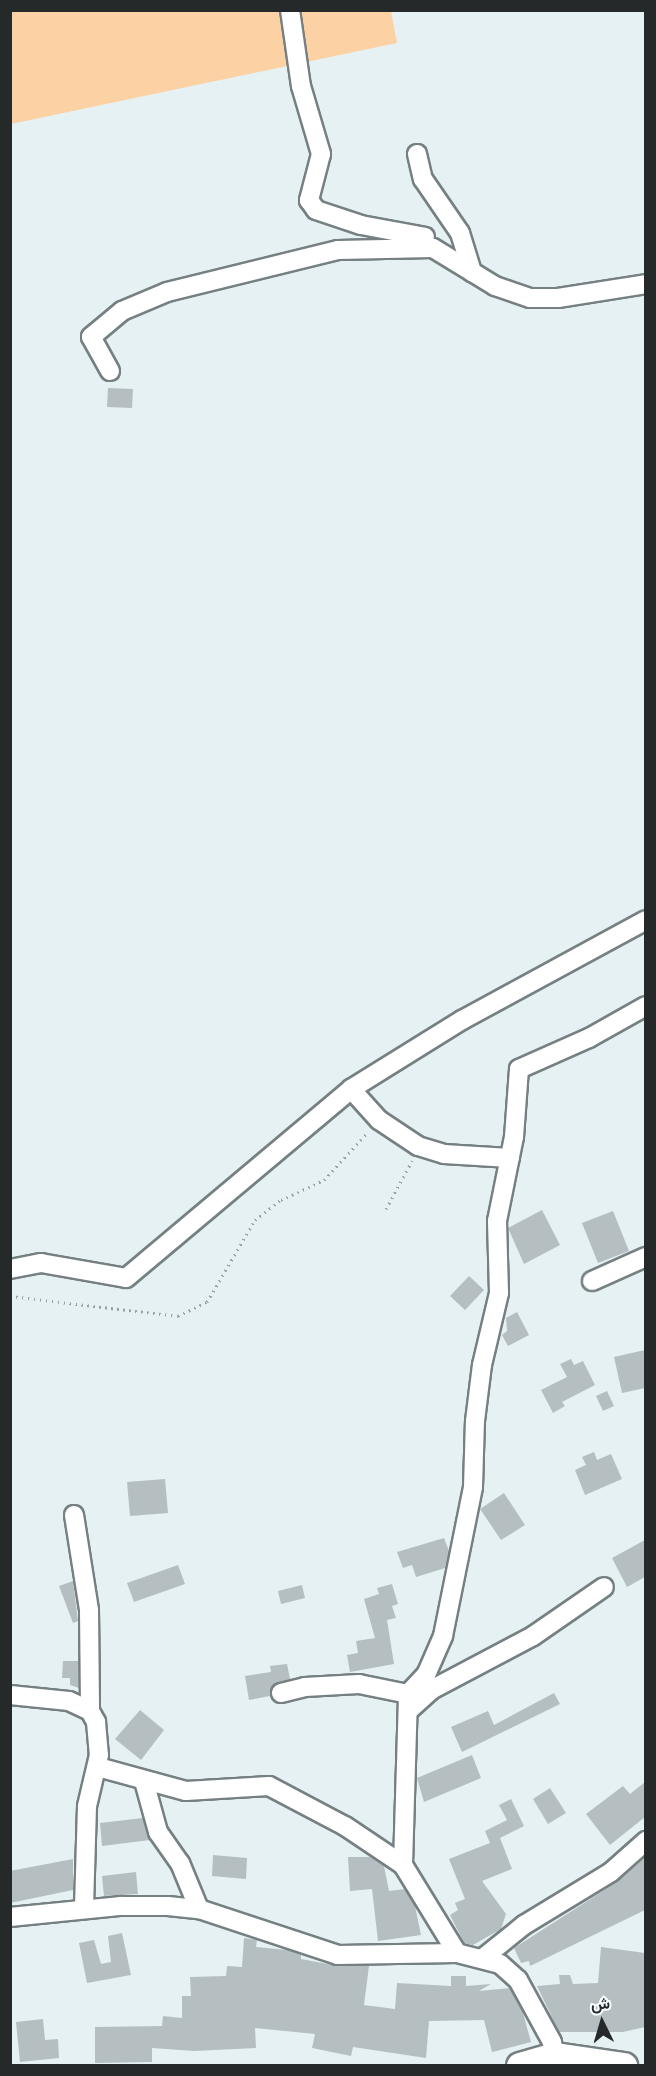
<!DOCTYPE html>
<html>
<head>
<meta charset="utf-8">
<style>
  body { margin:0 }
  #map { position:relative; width:656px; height:2076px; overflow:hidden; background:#e6f1f3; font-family:"Varela Round",Vazirmatn,sans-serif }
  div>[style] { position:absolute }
  .green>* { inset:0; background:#fcd2a4 }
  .building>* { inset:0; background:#b5bfc1 }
  .path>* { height:3px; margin-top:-1.5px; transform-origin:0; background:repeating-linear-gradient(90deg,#9aa2a4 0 1.5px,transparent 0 6px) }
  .roads { filter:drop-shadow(2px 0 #768082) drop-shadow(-2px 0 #768082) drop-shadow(0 2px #768082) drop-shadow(0 -2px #768082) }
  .minor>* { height:18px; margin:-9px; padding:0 9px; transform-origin:9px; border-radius:9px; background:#fff }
  .secondary>* { height:26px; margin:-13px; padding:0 13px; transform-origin:13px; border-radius:13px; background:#fff }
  span { translate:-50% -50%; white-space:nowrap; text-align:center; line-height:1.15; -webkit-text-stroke:4.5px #f7feff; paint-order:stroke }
  .frame { position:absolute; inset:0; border:12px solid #25292a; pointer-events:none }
  .north { position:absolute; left:572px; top:1992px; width:60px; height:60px; -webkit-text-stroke:4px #f7feff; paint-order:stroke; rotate:355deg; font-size:16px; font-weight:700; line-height:24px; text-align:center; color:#25292a }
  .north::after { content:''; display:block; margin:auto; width:21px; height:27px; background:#25292a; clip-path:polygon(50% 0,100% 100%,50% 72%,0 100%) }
</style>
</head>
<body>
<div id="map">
  <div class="green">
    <i style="clip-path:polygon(11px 11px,391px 11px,397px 43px,11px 124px)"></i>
  </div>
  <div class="building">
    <i style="clip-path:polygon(108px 388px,133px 389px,132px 408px,107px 407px)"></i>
    <i style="clip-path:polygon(542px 1210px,560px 1245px,524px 1264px,508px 1228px)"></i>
    <i style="clip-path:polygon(613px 1211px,629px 1251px,598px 1263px,582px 1223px)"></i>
    <i style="clip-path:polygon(469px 1276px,484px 1290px,465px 1310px,450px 1296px)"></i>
    <i style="clip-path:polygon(517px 1312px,529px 1335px,508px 1346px,502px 1335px,507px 1331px,506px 1318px)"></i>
    <i style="clip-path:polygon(645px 1350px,645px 1388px,622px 1393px,614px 1357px)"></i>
    <i style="clip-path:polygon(571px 1359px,574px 1365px,583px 1361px,595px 1385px,562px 1402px,565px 1406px,553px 1413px,541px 1390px,567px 1377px,560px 1364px)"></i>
    <i style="clip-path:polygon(607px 1391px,614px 1406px,603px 1411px,596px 1396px)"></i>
    <i style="clip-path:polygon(594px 1452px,597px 1460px,611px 1454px,622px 1479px,585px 1495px,575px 1470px,586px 1465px,582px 1457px)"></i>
    <i style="clip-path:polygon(165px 1479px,168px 1513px,130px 1516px,127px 1482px)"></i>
    <i style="clip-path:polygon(504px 1493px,525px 1525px,501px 1540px,480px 1509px)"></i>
    <i style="clip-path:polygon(444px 1538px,449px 1551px,445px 1568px,416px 1577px,412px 1565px,403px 1568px,397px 1552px)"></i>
    <i style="clip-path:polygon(645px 1540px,645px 1577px,627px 1587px,612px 1558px)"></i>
    <i style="clip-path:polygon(178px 1565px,185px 1584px,134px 1602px,127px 1583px)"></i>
    <i style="clip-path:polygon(73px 1581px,78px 1621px,73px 1623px,59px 1586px)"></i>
    <i style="clip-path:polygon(392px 1584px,398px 1604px,392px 1606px,396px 1618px,387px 1620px,394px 1664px,350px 1672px,347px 1655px,358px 1653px,356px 1641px,375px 1638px,364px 1599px,379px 1594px,377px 1588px)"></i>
    <i style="clip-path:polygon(302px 1585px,305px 1598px,281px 1604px,278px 1591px)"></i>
    <i style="clip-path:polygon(63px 1661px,78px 1661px,79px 1688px,70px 1685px,70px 1678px,62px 1678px)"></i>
    <i style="clip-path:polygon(287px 1664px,290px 1679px,274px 1685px,270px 1696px,249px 1700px,245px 1676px,271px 1672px,270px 1666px)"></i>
    <i style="clip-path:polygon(554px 1693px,560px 1704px,462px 1752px,451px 1727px,488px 1711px,494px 1725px)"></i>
    <i style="clip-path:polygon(140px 1710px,164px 1730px,141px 1760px,115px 1739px)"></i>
    <i style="clip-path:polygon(472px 1755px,481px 1778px,424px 1802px,417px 1778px)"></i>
    <i style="clip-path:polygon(645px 1782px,645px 1817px,610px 1845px,586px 1814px,623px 1786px,630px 1794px)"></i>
    <i style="clip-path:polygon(550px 1788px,566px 1813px,548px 1824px,533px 1799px)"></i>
    <i style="clip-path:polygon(511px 1799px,524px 1826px,500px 1838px,512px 1869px,482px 1881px,506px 1914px,501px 1929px,473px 1945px,464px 1943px,450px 1915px,458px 1910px,455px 1903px,465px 1899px,449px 1859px,490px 1843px,485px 1831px,507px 1820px,499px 1805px)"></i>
    <i style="clip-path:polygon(143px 1818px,150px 1840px,102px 1846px,100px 1823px)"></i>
    <i style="clip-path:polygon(213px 1855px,247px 1858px,246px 1879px,212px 1876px)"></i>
    <i style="clip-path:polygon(348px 1857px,370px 1857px,384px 1866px,389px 1891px,405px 1889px,415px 1906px,421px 1935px,378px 1941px,372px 1889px,350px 1891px)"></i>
    <i style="clip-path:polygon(645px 1858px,645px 1910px,530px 1966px,529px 1961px,521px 1963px,514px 1948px,617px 1882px)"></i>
    <i style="clip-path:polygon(73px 1859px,73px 1890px,10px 1903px,10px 1871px)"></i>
    <i style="clip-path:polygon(136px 1872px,138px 1894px,104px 1896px,102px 1876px)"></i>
    <i style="clip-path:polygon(122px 1933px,131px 1975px,87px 1983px,79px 1943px,94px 1940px,101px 1964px,111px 1962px,108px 1936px)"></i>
    <i style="clip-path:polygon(244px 1938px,257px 1940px,256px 1947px,288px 1950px,301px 1955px,301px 1959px,338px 1966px,369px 1966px,364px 2005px,395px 2009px,397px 1983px,451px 1986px,451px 1976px,466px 1976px,466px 1986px,491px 1984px,479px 1991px,510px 1988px,523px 2013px,531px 2042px,492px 2052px,484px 2020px,429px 2021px,426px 2058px,353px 2047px,351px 2056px,312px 2048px,315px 2034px,255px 2028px,256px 2048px,194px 2051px,152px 2048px,152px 2062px,95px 2063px,95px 2027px,162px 2026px,163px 2016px,182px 2018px,182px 1996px,191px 1996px,190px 1977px,226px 1976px,227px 1966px,242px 1967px)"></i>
    <i style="clip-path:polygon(601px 1947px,645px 1953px,645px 2027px,623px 2032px,559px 2032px,537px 1986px,560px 1984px,559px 1975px,570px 1975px,573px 1984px,598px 1983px)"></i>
    <i style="clip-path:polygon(43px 2019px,45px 2040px,58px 2039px,59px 2058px,20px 2062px,16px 2022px)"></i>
  </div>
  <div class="path">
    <i style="left:386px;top:1209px;width:55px;rotate:-61.6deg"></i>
    <i style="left:10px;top:1296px;width:169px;rotate:6.8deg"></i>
    <i style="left:178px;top:1316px;width:32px;rotate:-26deg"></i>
    <i style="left:207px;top:1302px;width:95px;rotate:-59.7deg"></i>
    <i style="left:255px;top:1220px;width:33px;rotate:-38deg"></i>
    <i style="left:281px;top:1200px;width:47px;rotate:-24.9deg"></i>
    <i style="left:324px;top:1180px;width:65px;rotate:-47.5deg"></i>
  </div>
  <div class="roads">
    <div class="minor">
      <i style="left:290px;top:10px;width:77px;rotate:81.8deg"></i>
      <i style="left:301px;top:86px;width:71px;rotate:73.6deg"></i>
      <i style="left:321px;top:154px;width:48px;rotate:104.6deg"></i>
      <i style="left:309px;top:200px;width:12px;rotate:55deg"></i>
      <i style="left:316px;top:210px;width:47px;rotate:18.4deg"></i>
      <i style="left:361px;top:225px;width:65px;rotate:10.6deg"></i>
      <i style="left:417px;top:154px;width:26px;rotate:77deg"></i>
      <i style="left:423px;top:179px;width:65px;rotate:55.6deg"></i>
      <i style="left:460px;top:233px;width:41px;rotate:72.9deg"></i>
      <i style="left:110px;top:371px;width:39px;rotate:-119deg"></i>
      <i style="left:91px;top:337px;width:40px;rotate:-40deg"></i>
      <i style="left:122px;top:311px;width:49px;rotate:-22.9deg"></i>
      <i style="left:167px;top:292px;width:176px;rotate:-13.8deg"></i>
      <i style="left:338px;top:250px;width:95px;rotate:-1.2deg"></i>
      <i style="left:433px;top:248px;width:73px;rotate:31.5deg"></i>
      <i style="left:495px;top:286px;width:37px;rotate:19deg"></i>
      <i style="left:530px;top:298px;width:28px"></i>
      <i style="left:558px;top:298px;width:89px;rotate:-9deg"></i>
      <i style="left:351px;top:1089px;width:42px;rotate:47.9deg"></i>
      <i style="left:379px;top:1120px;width:47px;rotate:33.7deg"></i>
      <i style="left:418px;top:1146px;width:27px;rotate:17deg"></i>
      <i style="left:444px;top:1154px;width:66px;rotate:3.5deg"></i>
      <i style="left:10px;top:1269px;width:32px;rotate:-11deg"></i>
      <i style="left:41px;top:1263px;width:86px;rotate:10deg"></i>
      <i style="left:126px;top:1278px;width:294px;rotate:-40deg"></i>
      <i style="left:351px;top:1089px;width:131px;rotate:-31.9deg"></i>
      <i style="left:462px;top:1020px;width:209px;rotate:-28.5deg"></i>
      <i style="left:592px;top:1281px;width:59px;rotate:-24deg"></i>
      <i style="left:74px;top:1515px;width:96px;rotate:81deg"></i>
      <i style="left:89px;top:1610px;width:101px;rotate:89.4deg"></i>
      <i style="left:281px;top:1693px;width:25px;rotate:-14deg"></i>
      <i style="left:305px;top:1687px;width:54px;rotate:-3.2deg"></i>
      <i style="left:359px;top:1684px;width:50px;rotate:11.5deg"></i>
      <i style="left:10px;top:1695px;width:59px;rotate:5.8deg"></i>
      <i style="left:69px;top:1701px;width:23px;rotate:25deg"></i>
      <i style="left:90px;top:1711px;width:13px;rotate:61deg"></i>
      <i style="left:96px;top:1722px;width:33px;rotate:85deg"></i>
      <i style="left:99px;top:1755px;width:52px;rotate:103.2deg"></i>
      <i style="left:87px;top:1806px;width:102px;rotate:91.7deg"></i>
      <i style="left:408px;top:1711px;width:31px;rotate:-42deg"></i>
      <i style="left:431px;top:1690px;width:115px;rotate:-27.9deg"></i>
      <i style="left:533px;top:1636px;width:86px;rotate:-34.6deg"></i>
      <i style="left:98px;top:1767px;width:91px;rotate:15.3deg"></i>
      <i style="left:186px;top:1791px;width:83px;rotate:-3.4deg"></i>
      <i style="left:269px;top:1786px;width:86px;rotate:27.8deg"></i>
      <i style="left:345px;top:1826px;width:70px;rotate:33.9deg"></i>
      <i style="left:144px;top:1781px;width:53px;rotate:74.6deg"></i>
      <i style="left:158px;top:1832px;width:38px;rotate:55deg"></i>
      <i style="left:180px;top:1863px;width:50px;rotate:67.6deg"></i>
      <i style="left:10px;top:1917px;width:112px;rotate:-5.7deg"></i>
      <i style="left:121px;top:1906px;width:47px"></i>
      <i style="left:168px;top:1906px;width:31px;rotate:6deg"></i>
      <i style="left:199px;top:1909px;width:146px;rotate:18.3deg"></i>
      <i style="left:338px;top:1955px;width:119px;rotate:-1deg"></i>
      <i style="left:483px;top:1958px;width:53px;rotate:-38.8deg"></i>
      <i style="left:524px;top:1925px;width:102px;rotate:-31.3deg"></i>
      <i style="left:611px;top:1872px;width:47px;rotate:-41.5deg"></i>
      <i style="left:557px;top:2066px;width:25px;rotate:-102deg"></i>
      <i style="left:552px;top:2042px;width:71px;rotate:-118.7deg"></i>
      <i style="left:518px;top:1980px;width:24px;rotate:-138deg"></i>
      <i style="left:500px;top:1964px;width:44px;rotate:-165.7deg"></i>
      <i style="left:457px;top:1953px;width:103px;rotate:-121.5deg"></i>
      <i style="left:403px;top:1865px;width:171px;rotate:-88.3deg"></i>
      <i style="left:408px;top:1694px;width:26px;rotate:-47deg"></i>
      <i style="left:426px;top:1675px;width:43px;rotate:-66.4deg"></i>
      <i style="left:443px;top:1636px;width:152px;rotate:-78.6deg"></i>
      <i style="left:473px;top:1487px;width:66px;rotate:-88.3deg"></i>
      <i style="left:475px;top:1421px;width:56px;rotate:-82.9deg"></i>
      <i style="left:482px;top:1365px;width:74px;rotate:-76.7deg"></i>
      <i style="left:499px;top:1293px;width:72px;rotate:-91.6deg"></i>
      <i style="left:497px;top:1221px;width:86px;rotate:-78.6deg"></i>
      <i style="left:514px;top:1137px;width:68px;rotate:-85.8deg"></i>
      <i style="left:519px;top:1069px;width:77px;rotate:-23.9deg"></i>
      <i style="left:589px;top:1038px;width:65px;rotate:-29.3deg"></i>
    </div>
    <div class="secondary">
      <i style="left:520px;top:2066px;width:37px;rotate:-16deg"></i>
      <i style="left:556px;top:2056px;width:69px;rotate:8.4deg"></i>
    </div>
  </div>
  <div class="frame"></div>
  <div class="north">ش</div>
</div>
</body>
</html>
